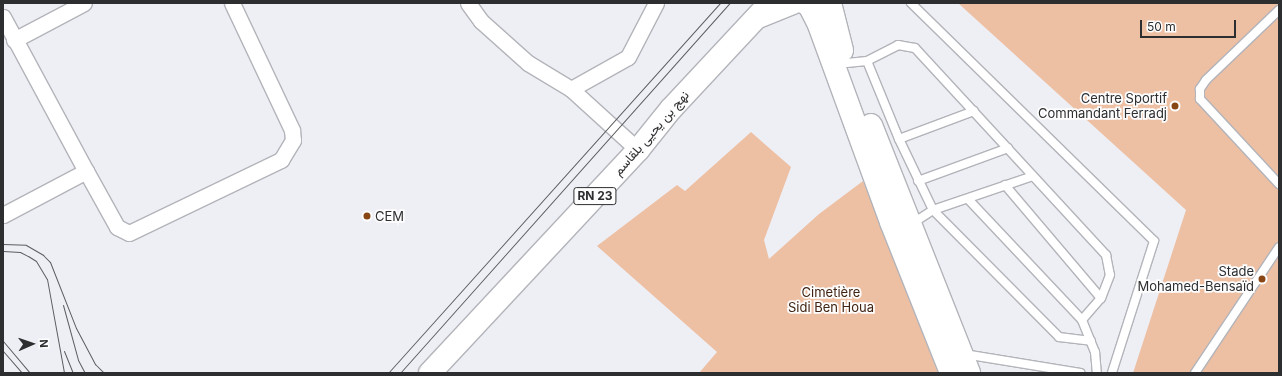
<!DOCTYPE html>
<html>
<head>
<meta charset="utf-8">
<style>
  body { margin:0 }
  #map { position:relative; width:1282px; height:376px; overflow:hidden; background:#eeeff5; font-family:Inter,Vazirmatn,sans-serif }
  div>[style] { position:absolute }
  .green>* { inset:0; background:#edbfa3 }
  .roads { filter:drop-shadow(1px 0 #b3b4ba) drop-shadow(-1px 0 #b3b4ba) drop-shadow(0 1px #b3b4ba) drop-shadow(0 -1px #b3b4ba) }
  .service>* { height:8px; margin:-4px; padding:0 4px; transform-origin:4px; border-radius:4px; background:#fff }
  .minor>* { height:15px; margin:-7.5px; padding:0 7.5px; transform-origin:7.5px; border-radius:7.5px; background:#fff }
  .secondary>* { height:22px; margin:-11px; padding:0 11px; transform-origin:11px; border-radius:11px; background:#fff }
  .primary>* { height:22px; margin:-11px; padding:0 11px; transform-origin:11px; border-radius:11px; background:#fff }
  .tram>* { height:1px; margin:-0.5px; padding:0 0.5px; transform-origin:0.5px; border-radius:0.5px; background:#5c5d60 }
  .dots>* { width:11px; height:11px; translate:-50% -50%; box-sizing:border-box; border:2px solid #fdfdfe; border-radius:50% }
  span { translate:-50% -50%; white-space:nowrap; text-align:center; line-height:1.15; -webkit-text-stroke:3.5px #fdfdfe; paint-order:stroke }
  .shield-label span { padding:1px 3px; background:#fdfdfe; border:1px solid; border-radius:3px; -webkit-text-stroke-width:0 }
  .shield-label { font-size:12px; color:#2d2e30; font-weight:700 }
  .poi-label { font-size:13px; color:#2d2e30 }
  .right { translate:-100% -50%; text-align:right }
  .left { translate:0 -50%; text-align:left }
  .street-label { font-size:13px; color:#2d2e30 }
  .park-label { font-size:13px; color:#402311 }
  .frame { position:absolute; inset:0; border:4px solid #2d2e30; pointer-events:none }
  .north { position:absolute; left:12px; top:324px; width:40px; height:40px; -webkit-text-stroke:3px #fdfdfe; paint-order:stroke; rotate:88deg; font-size:11px; font-weight:700; line-height:16px; text-align:center; color:#2d2e30 }
  .north::after { content:''; display:block; margin:auto; width:14px; height:18px; background:#2d2e30; clip-path:polygon(50% 0,100% 100%,50% 72%,0 100%) }
  .scale { position:absolute; left:1140px; top:20px; width:96px; height:18px; box-sizing:border-box; border:2px solid #2d2e30; border-top:0; padding-left:5px; font-size:12px; line-height:14px; white-space:nowrap; color:#2d2e30; -webkit-text-stroke:3px #fdfdfe; paint-order:stroke }
</style>
</head>
<body>
<div id="map">
  <div class="green">
    <i style="clip-path:polygon(958px 3px,1279px 3px,1279px 373px,1133px 373px,1186px 210px)"></i>
    <i style="clip-path:polygon(751px 132px,791px 167px,764px 240px,769px 259px,819px 214px,863px 181px,938px 373px,699px 373px,717px 352px,597px 246px,677px 185px,685px 191px)"></i>
  </div>
  <div class="roads">
    <div class="service">
      <i style="left:911px;top:3px;width:340px;rotate:44.4deg"></i>
      <i style="left:1154px;top:241px;width:139px;rotate:107.7deg"></i>
      <i style="left:1279px;top:10px;width:101px;rotate:136.2deg"></i>
      <i style="left:1206px;top:80px;width:11px;rotate:124deg"></i>
      <i style="left:1200px;top:89px;width:10px;rotate:90deg"></i>
      <i style="left:1200px;top:99px;width:116px;rotate:47.1deg"></i>
      <i style="left:867px;top:61px;width:35px;rotate:-27deg"></i>
      <i style="left:898px;top:45px;width:17px;rotate:10deg"></i>
      <i style="left:915px;top:48px;width:282px;rotate:47.3deg"></i>
      <i style="left:1106px;top:255px;width:20px;rotate:79deg"></i>
      <i style="left:1110px;top:275px;width:25px;rotate:111deg"></i>
      <i style="left:1101px;top:298px;width:29px;rotate:131deg"></i>
      <i style="left:1082px;top:320px;width:35px;rotate:68deg"></i>
      <i style="left:1095px;top:352px;width:21px;rotate:85deg"></i>
      <i style="left:847px;top:63px;width:20px;rotate:-6deg"></i>
      <i style="left:867px;top:61px;width:84px;rotate:67.7deg"></i>
      <i style="left:899px;top:139px;width:79px;rotate:64.4deg"></i>
      <i style="left:933px;top:210px;width:20px;rotate:147deg"></i>
      <i style="left:916px;top:221px;width:5px;rotate:112deg"></i>
      <i style="left:899px;top:139px;width:80px;rotate:-20.5deg"></i>
      <i style="left:1033px;top:176px;width:106px;rotate:161.2deg"></i>
      <i style="left:933px;top:210px;width:179px;rotate:45.2deg"></i>
      <i style="left:1059px;top:337px;width:32px;rotate:7deg"></i>
      <i style="left:918px;top:181px;width:96px;rotate:-20.1deg"></i>
      <i style="left:1005px;top:185px;width:148px;rotate:49.7deg"></i>
      <i style="left:968px;top:199px;width:166px;rotate:46.7deg"></i>
      <i style="left:964px;top:354px;width:118px;rotate:9.3deg"></i>
      <i style="left:1195px;top:373px;width:151px;rotate:-56.3deg"></i>
    </div>
    <div class="minor">
      <i style="left:468px;top:3px;width:22px;rotate:54deg"></i>
      <i style="left:481px;top:21px;width:63px;rotate:41.8deg"></i>
      <i style="left:528px;top:63px;width:50px;rotate:31.2deg"></i>
      <i style="left:571px;top:89px;width:91px;rotate:42.3deg"></i>
      <i style="left:3px;top:17px;width:175px;rotate:61.7deg"></i>
      <i style="left:14px;top:40px;width:79px;rotate:-27.9deg"></i>
      <i style="left:571px;top:89px;width:65px;rotate:-29.3deg"></i>
      <i style="left:628px;top:57px;width:61px;rotate:-62.6deg"></i>
      <i style="left:3px;top:215px;width:94px;rotate:-27.9deg"></i>
      <i style="left:86px;top:171px;width:64px;rotate:61deg"></i>
      <i style="left:117px;top:227px;width:13px;rotate:27deg"></i>
      <i style="left:129px;top:233px;width:169px;rotate:-25.7deg"></i>
      <i style="left:281px;top:160px;width:23px;rotate:-59deg"></i>
      <i style="left:293px;top:140px;width:10px;rotate:-96deg"></i>
      <i style="left:292px;top:130px;width:140px;rotate:-115.3deg"></i>
    </div>
    <div class="secondary">
      <i style="left:808px;top:3px;width:25px;rotate:63deg"></i>
      <i style="left:819px;top:25px;width:210px;rotate:69.9deg"></i>
      <i style="left:891px;top:222px;width:162px;rotate:68.3deg"></i>
      <i style="left:830px;top:3px;width:49px;rotate:75.7deg"></i>
      <i style="left:871px;top:125px;width:267px;rotate:68.4deg"></i>
    </div>
    <div class="primary">
      <i style="left:805px;top:3px;width:6px"></i>
      <i style="left:758px;top:17px;width:38px;rotate:-22deg"></i>
      <i style="left:430px;top:373px;width:305px;rotate:-47deg"></i>
      <i style="left:638px;top:150px;width:53px;rotate:-51.2deg"></i>
      <i style="left:671px;top:109px;width:145px;rotate:-47deg"></i>
    </div>
  </div>
  <div class="tram">
    <i style="left:3px;top:244px;width:23px;rotate:2deg"></i>
    <i style="left:26px;top:245px;width:20px;rotate:30deg"></i>
    <i style="left:43px;top:255px;width:10px;rotate:45deg"></i>
    <i style="left:50px;top:262px;width:71px;rotate:68.5deg"></i>
    <i style="left:76px;top:328px;width:41px;rotate:62.2deg"></i>
    <i style="left:95px;top:364px;width:13px;rotate:45deg"></i>
    <i style="left:3px;top:251px;width:17px;rotate:3deg"></i>
    <i style="left:20px;top:252px;width:9px;rotate:27deg"></i>
    <i style="left:28px;top:256px;width:9px;rotate:32deg"></i>
    <i style="left:36px;top:261px;width:21px;rotate:59deg"></i>
    <i style="left:47px;top:279px;width:96px;rotate:79.7deg"></i>
    <i style="left:63px;top:305px;width:57px;rotate:74.7deg"></i>
    <i style="left:78px;top:360px;width:15px;rotate:62deg"></i>
    <i style="left:3px;top:341px;width:42px;rotate:49.8deg"></i>
    <i style="left:3px;top:351px;width:29px;rotate:49deg"></i>
    <i style="left:64px;top:351px;width:24px;rotate:68deg"></i>
    <i style="left:388px;top:373px;width:497px;rotate:-48.1deg"></i>
    <i style="left:400px;top:373px;width:496px;rotate:-48.3deg"></i>
  </div>
  <div class="dots">
    <i style="left:1175px;top:106px;background:#884614"></i>
    <i style="left:367px;top:216px;background:#884614"></i>
    <i style="left:1262px;top:279px;background:#884614"></i>
  </div>
  <div class="shield-label">
    <span style="left:595px;top:196px">RN 23</span>
  </div>
  <div class="poi-label">
    <span class="right" style="left:1167px;top:106px">Centre Sportif<br>Commandant Ferradj</span>
    <span class="left" style="left:375px;top:216px">CEM</span>
    <span class="right" style="left:1254px;top:279px">Stade<br>Mohamed-Bensaïd</span>
  </div>
  <div class="street-label">
    <span style="left:651px;top:133px;rotate:-49deg">نهج بن يحيى بلقاسم</span>
  </div>
  <div class="park-label">
    <span style="left:831px;top:300px">Cimetière<br>Sidi Ben Houa</span>
  </div>
  <div class="frame"></div>
  <div class="north">N</div>
  <div class="scale">50 m</div>
</div>
</body>
</html>
